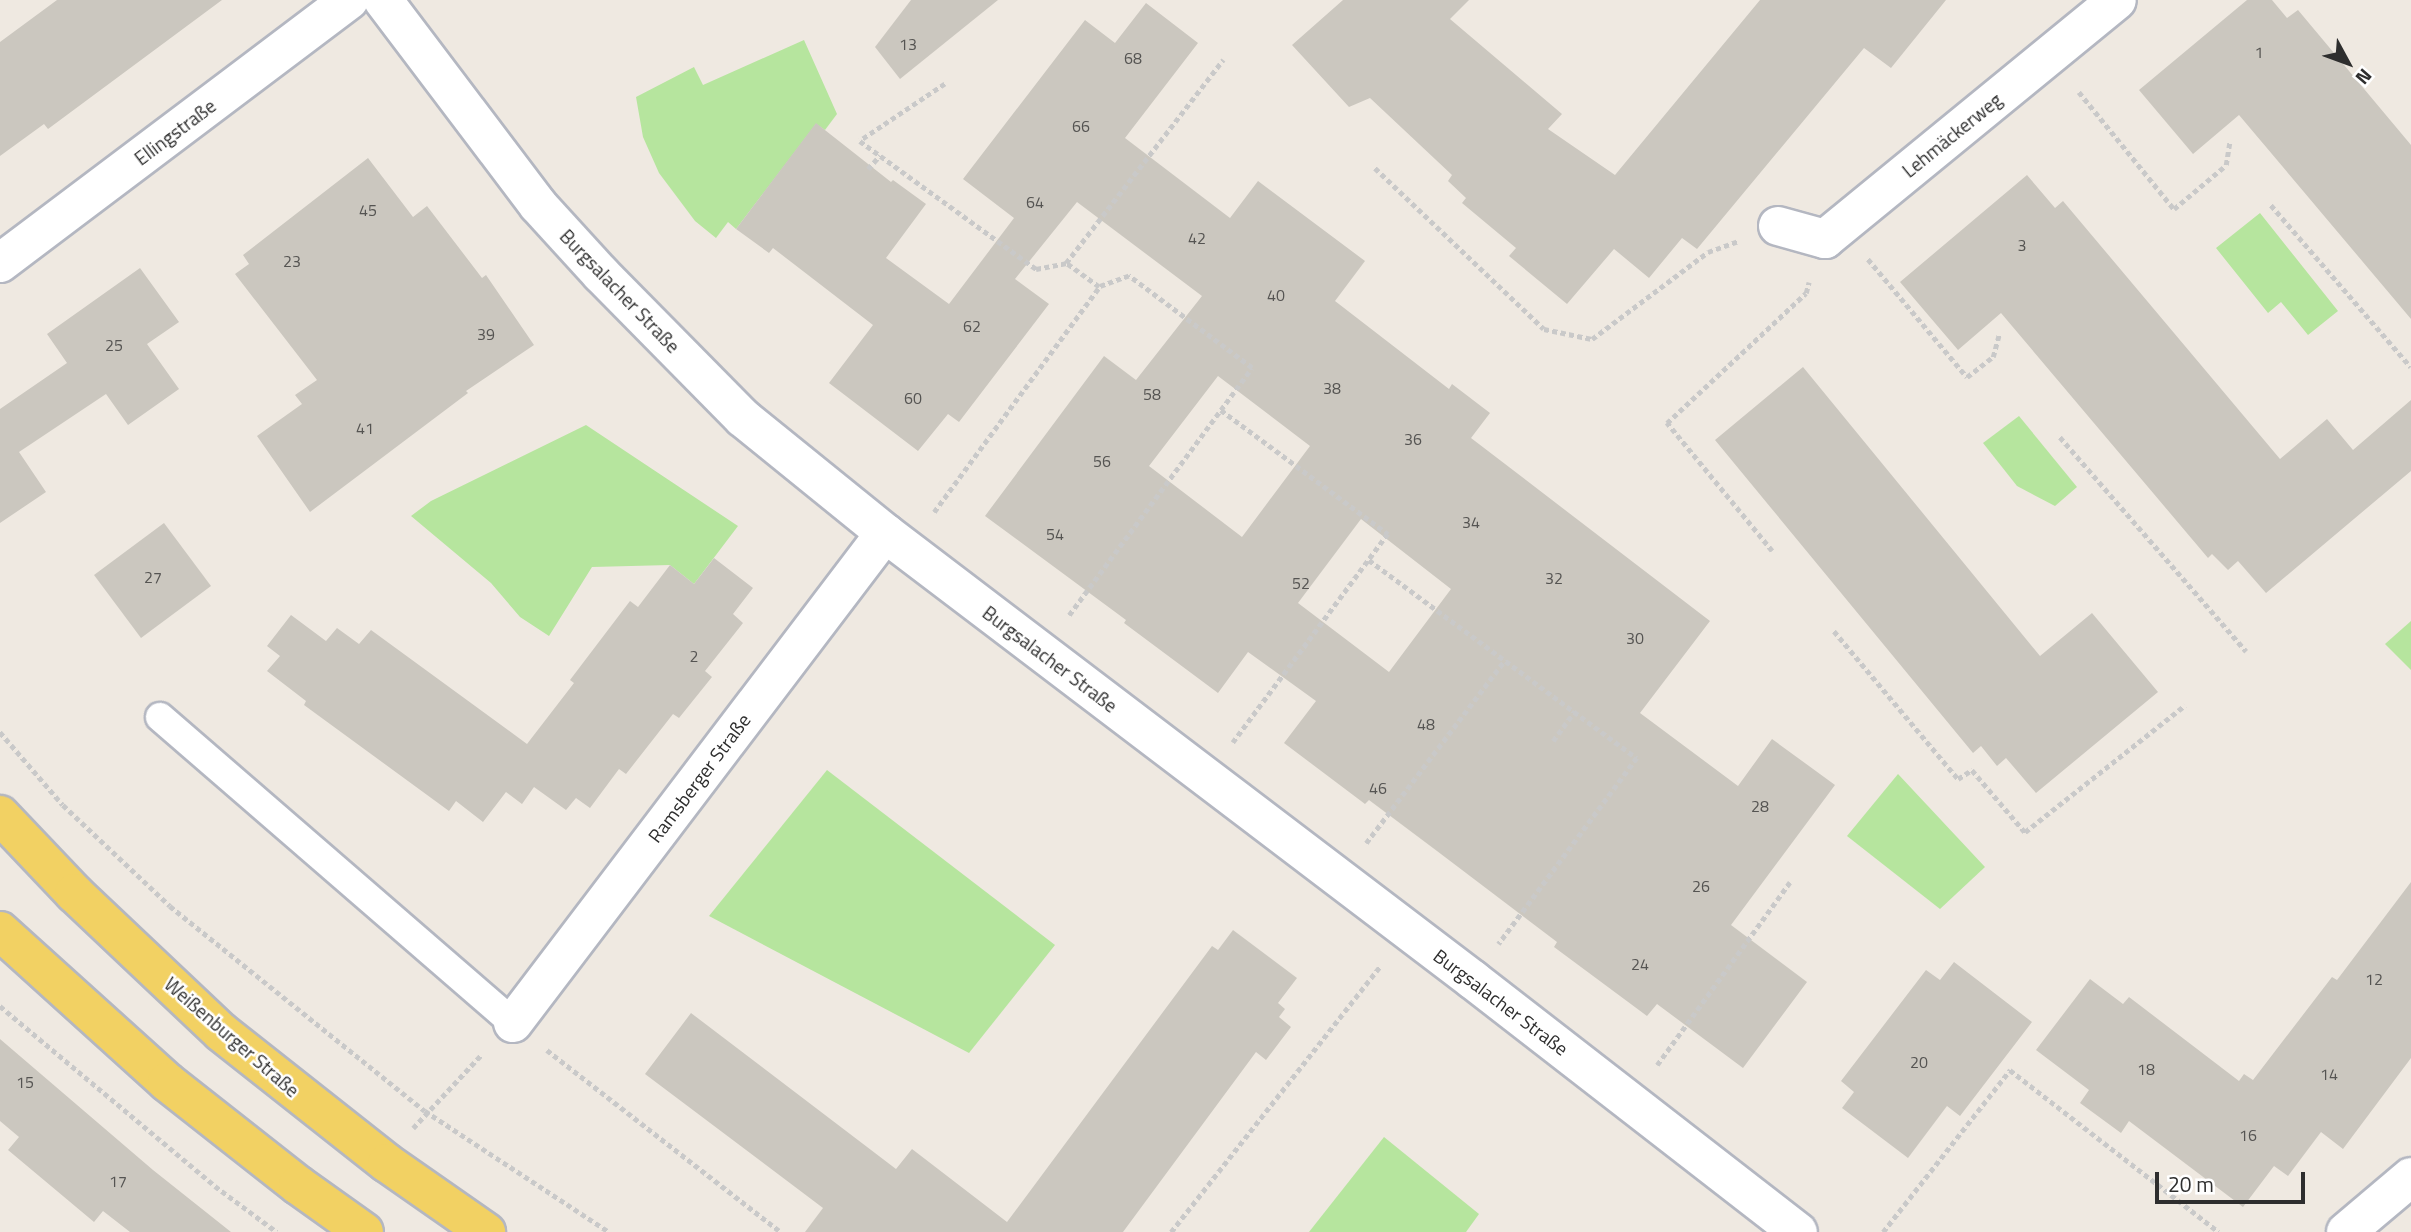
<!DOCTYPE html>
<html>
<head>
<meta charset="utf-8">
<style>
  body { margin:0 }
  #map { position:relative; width:2411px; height:1232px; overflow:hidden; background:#efe9e1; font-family:"Titillium Web",sans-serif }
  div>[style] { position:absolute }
  .green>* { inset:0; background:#b6e59e }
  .building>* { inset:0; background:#cbc7bf }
  .path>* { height:4.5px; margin-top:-2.25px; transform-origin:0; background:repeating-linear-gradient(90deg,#c9c9c9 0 5px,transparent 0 8.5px) }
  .roads { filter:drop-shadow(2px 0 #b4b7c1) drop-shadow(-2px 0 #b4b7c1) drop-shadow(0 2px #b4b7c1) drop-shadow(0 -2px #b4b7c1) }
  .lane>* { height:28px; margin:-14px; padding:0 14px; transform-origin:14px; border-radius:14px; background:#fff }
  .street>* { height:38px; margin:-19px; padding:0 19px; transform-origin:19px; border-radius:19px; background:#fff }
  .primary>* { height:38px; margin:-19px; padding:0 19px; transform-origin:19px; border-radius:19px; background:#f2d163 }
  span { translate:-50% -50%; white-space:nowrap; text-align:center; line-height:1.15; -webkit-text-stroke:5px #fff; paint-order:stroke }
  .number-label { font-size:16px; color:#555452 }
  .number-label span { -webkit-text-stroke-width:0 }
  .street-label { font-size:19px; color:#2e2e2e }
  .north { position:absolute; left:2313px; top:28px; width:70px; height:70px; -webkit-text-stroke:5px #fff; paint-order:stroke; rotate:131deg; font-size:19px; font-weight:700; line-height:28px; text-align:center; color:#2e2e2e }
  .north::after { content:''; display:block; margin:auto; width:24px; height:32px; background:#2e2e2e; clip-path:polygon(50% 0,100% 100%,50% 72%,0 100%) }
  .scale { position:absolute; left:2155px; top:1172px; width:150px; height:32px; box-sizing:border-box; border:4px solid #2e2e2e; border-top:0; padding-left:9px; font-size:21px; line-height:24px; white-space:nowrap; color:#2e2e2e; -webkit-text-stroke:5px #fff; paint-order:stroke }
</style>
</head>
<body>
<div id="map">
  <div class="green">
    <i style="clip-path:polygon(804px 40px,837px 114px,825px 130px,816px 124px,736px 229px,728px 222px,716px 238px,695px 221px,659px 173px,643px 137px,636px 97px,694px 67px,703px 85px)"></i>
    <i style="clip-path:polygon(2260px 213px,2338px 311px,2308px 335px,2281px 302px,2268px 313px,2216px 248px)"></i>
    <i style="clip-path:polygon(2019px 416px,2077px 487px,2055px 506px,2017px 486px,1983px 443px)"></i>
    <i style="clip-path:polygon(586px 425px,738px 526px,694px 584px,670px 565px,592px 567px,549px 636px,520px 617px,491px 583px,411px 516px,431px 501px)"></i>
    <i style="clip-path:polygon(2411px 621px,2411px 670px,2385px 644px)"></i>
    <i style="clip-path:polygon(827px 770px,1055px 945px,969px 1053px,709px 916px)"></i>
    <i style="clip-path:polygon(1898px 774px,1985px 867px,1940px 909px,1847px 836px)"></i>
    <i style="clip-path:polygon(1384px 1137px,1479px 1214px,1466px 1232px,1309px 1232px)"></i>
  </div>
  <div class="building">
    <i style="clip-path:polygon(57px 0,222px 0,48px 129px,44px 124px,0 156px,0 42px)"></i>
    <i style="clip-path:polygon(911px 0,998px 0,900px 79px,875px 47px)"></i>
    <i style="clip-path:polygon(1343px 0,1469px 0,1450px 19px,1562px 114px,1548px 129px,1615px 175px,1760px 0,1946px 0,1891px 68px,1864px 48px,1697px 249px,1682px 238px,1649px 278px,1614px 249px,1567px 304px,1509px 256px,1516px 248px,1462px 203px,1466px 198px,1448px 181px,1452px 175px,1370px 98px,1349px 107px,1292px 45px)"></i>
    <i style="clip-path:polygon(2247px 0,2272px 0,2287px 18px,2298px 10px,2411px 145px,2411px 319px,2239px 115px,2193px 154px,2139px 90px)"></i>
    <i style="clip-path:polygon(evenodd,1146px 3px,1198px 43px,1125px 138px,1230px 218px,1258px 181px,1365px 261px,1335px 301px,1449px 389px,1452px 384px,1490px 413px,1471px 438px,1710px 621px,1640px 713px,1738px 786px,1772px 739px,1835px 785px,1731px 925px,1807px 982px,1743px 1068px,1657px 1004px,1647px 1016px,1554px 947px,1557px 942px,1437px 851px,1369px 800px,1365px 804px,1284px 743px,1316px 701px,1248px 652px,1218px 693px,1124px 623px,1126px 620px,985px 516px,1104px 356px,1136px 380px,1202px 296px,1077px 202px,1015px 279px,1049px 304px,959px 422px,948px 414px,918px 451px,829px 383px,873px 325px,773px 248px,769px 253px,736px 229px,816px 123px,891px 182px,893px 180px,926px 204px,886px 258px,949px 304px,1014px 218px,963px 179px,1085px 20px,1115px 43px,1146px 3px,1218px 376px,1310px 446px,1242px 537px,1149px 466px,1218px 376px,1146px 3px,1361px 519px,1451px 589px,1389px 672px,1298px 603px,1361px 519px)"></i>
    <i style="clip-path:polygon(368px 158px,413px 217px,427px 206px,482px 278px,486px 275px,534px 345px,466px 391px,468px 393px,310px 512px,257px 436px,302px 404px,295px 395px,317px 380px,235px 274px,249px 264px,243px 255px)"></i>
    <i style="clip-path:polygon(2027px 175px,2055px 208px,2063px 201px,2280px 459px,2327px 419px,2353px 450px,2411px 400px,2411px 471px,2266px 593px,2238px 561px,2228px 570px,2212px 554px,2208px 558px,2001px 313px,1958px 350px,1900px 282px)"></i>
    <i style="clip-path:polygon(140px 268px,179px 322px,147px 344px,179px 389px,128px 425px,106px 394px,19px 452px,46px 492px,0 523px,0 409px,67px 363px,47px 334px)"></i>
    <i style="clip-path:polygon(1803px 367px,2040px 656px,2092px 613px,2158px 692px,2036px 793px,2006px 758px,1997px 766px,1981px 746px,1973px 753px,1715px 440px)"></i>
    <i style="clip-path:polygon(164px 523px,211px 586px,141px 638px,94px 575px)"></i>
    <i style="clip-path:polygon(714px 558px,753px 588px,733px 614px,743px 623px,705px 671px,712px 677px,679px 718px,673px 714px,626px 774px,619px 769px,590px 808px,576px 798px,566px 810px,534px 787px,522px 804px,506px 792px,483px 822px,456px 801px,449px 811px,304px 705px,306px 701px,267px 671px,280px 656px,267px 646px,291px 615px,326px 641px,337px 628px,359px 644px,371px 630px,527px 744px,574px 683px,570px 680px,630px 601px,638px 607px,670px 565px,694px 584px)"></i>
    <i style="clip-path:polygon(2411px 882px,2411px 1058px,2343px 1149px,2321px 1132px,2288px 1176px,2274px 1166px,2243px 1207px,2129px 1121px,2121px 1133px,2080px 1103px,2089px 1090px,2036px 1050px,2090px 979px,2123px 1004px,2129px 997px,2239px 1081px,2244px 1074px,2253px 1080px,2332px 977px,2337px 980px)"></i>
    <i style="clip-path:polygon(1233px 930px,1297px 978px,1278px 1003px,1285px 1009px,1279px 1017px,1291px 1027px,1266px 1060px,1256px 1052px,1123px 1232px,805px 1232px,823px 1208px,645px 1074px,691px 1013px,896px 1169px,912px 1149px,1007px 1222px,1212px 946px,1218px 950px)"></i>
    <i style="clip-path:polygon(1954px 962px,2032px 1022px,1960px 1116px,1947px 1106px,1908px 1158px,1842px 1108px,1854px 1092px,1841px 1081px,1926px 970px,1940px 980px)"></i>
    <i style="clip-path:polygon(0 1039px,153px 1170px,231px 1232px,130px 1232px,103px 1211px,94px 1222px,8px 1150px,19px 1137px,0 1121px)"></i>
  </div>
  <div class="path">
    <i style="left:945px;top:84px;width:102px;rotate:146.2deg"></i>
    <i style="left:860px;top:141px;width:218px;rotate:36deg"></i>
    <i style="left:1036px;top:269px;width:31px;rotate:-11deg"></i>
    <i style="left:2079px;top:92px;width:151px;rotate:50.9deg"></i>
    <i style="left:2174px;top:209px;width:68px;rotate:-40.2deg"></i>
    <i style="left:2226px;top:165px;width:24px;rotate:-81deg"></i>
    <i style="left:1375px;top:168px;width:233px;rotate:43.6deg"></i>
    <i style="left:1544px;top:329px;width:49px;rotate:11.8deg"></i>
    <i style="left:1592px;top:339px;width:145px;rotate:-36.9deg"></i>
    <i style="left:1708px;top:252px;width:32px;rotate:-20deg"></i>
    <i style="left:868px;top:169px;width:18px;rotate:-49deg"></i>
    <i style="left:2271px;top:205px;width:214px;rotate:49.2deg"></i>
    <i style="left:1868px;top:259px;width:154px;rotate:50deg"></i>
    <i style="left:1967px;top:377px;width:33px;rotate:-38deg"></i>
    <i style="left:1993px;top:357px;width:23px;rotate:-75deg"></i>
    <i style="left:1221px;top:410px;width:208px;rotate:36.6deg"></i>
    <i style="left:1388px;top:534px;width:260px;rotate:126.6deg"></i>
    <i style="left:2060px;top:437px;width:284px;rotate:49deg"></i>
    <i style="left:934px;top:512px;width:279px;rotate:-53.7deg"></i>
    <i style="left:1099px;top:287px;width:41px;rotate:-144deg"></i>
    <i style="left:1066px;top:263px;width:257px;rotate:-52.3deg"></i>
    <i style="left:1772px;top:551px;width:166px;rotate:-129.4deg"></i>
    <i style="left:1667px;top:423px;width:190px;rotate:-43.1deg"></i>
    <i style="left:1806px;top:293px;width:11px;rotate:-75deg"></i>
    <i style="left:1369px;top:560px;width:333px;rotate:36.5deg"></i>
    <i style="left:1637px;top:758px;width:232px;rotate:126.6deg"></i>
    <i style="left:1069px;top:615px;width:307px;rotate:-53.5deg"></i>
    <i style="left:1252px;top:368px;width:154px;rotate:-143.2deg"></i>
    <i style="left:1129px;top:276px;width:32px;rotate:160deg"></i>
    <i style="left:1834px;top:631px;width:193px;rotate:50deg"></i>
    <i style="left:1958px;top:779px;width:17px;rotate:-33deg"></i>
    <i style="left:1972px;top:770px;width:82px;rotate:49.5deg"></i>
    <i style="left:2025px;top:832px;width:204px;rotate:-38.4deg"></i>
    <i style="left:0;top:732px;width:96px;rotate:49.2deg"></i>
    <i style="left:63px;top:805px;width:147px;rotate:43.3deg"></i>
    <i style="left:170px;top:906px;width:327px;rotate:38.8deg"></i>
    <i style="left:425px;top:1111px;width:220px;rotate:33.3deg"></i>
    <i style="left:1553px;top:741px;width:37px;rotate:-54deg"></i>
    <i style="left:1366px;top:843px;width:230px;rotate:-52.8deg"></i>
    <i style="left:0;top:1006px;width:280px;rotate:39.9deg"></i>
    <i style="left:215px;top:1186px;width:77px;rotate:36.6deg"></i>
    <i style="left:547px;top:1050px;width:296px;rotate:37.9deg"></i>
    <i style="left:1657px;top:1065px;width:226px;rotate:-54deg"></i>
    <i style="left:413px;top:1128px;width:100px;rotate:-47deg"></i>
    <i style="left:1171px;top:1232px;width:338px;rotate:-51.8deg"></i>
    <i style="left:1883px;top:1232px;width:206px;rotate:-51.9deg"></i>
    <i style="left:2010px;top:1070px;width:264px;rotate:37.8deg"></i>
  </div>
  <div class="roads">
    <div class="lane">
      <i style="left:160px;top:717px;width:467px;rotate:40.9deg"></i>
    </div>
    <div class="street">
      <i style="left:383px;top:0;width:257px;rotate:52.9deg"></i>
      <i style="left:538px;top:205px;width:93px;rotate:47.6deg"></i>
      <i style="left:601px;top:274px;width:202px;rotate:45.4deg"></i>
      <i style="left:743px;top:418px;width:183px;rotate:39deg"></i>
      <i style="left:885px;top:533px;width:739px;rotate:37.24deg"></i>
      <i style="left:1473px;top:980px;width:411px;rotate:37.8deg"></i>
      <i style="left:1778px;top:226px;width:49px;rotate:15.5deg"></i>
      <i style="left:1825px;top:239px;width:377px;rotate:-39.3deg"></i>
      <i style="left:0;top:263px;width:437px;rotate:-37deg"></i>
      <i style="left:513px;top:1023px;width:615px;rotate:-52.79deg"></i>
      <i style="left:2346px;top:1232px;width:85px;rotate:-40.2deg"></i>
    </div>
    <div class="primary">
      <i style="left:0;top:815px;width:108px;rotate:46.5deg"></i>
      <i style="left:74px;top:893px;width:202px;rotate:43.4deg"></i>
      <i style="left:221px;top:1032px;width:211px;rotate:38.3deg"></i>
      <i style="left:387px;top:1163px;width:121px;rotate:34.9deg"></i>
      <i style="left:0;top:931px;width:225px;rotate:42.1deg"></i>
      <i style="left:167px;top:1082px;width:167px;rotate:38.2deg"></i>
      <i style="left:298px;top:1185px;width:81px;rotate:35.5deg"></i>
    </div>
  </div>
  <div class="number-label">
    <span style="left:908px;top:44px">13</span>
    <span style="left:2259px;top:52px">1</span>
    <span style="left:1133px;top:58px">68</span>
    <span style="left:1081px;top:126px">66</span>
    <span style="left:1035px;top:202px">64</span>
    <span style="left:368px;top:210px">45</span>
    <span style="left:1197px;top:238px">42</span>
    <span style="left:2022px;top:245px">3</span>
    <span style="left:292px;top:261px">23</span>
    <span style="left:1276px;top:295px">40</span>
    <span style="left:972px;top:326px">62</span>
    <span style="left:486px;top:334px">39</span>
    <span style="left:114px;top:345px">25</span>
    <span style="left:1332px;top:388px">38</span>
    <span style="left:1152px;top:394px">58</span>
    <span style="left:913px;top:398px">60</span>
    <span style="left:365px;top:428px">41</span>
    <span style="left:1413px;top:439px">36</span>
    <span style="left:1102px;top:461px">56</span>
    <span style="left:1471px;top:522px">34</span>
    <span style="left:1055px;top:534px">54</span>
    <span style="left:153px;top:577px">27</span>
    <span style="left:1554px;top:578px">32</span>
    <span style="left:1301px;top:583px">52</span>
    <span style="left:1635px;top:638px">30</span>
    <span style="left:694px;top:656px">2</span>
    <span style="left:1426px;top:724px">48</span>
    <span style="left:1378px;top:788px">46</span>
    <span style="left:1760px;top:806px">28</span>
    <span style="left:1701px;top:886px">26</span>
    <span style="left:1640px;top:964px">24</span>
    <span style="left:2374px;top:979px">12</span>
    <span style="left:1919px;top:1062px">20</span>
    <span style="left:2146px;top:1069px">18</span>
    <span style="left:2329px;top:1074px">14</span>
    <span style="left:25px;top:1082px">15</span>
    <span style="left:2248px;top:1135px">16</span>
    <span style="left:118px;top:1181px">17</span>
  </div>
  <div class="street-label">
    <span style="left:175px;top:132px;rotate:-37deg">Ellingstraße</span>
    <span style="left:1952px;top:135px;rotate:-39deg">Lehmäckerweg</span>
    <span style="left:620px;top:291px;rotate:46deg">Burgsalacher Straße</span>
    <span style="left:1050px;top:659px;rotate:37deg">Burgsalacher Straße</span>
    <span style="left:699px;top:778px;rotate:-53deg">Ramsberger Straße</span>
    <span style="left:1501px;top:1002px;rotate:37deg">Burgsalacher Straße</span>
    <span style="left:232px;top:1037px;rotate:41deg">Weißenburger Straße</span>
  </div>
  <div class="north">N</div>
  <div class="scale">20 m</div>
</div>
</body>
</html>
